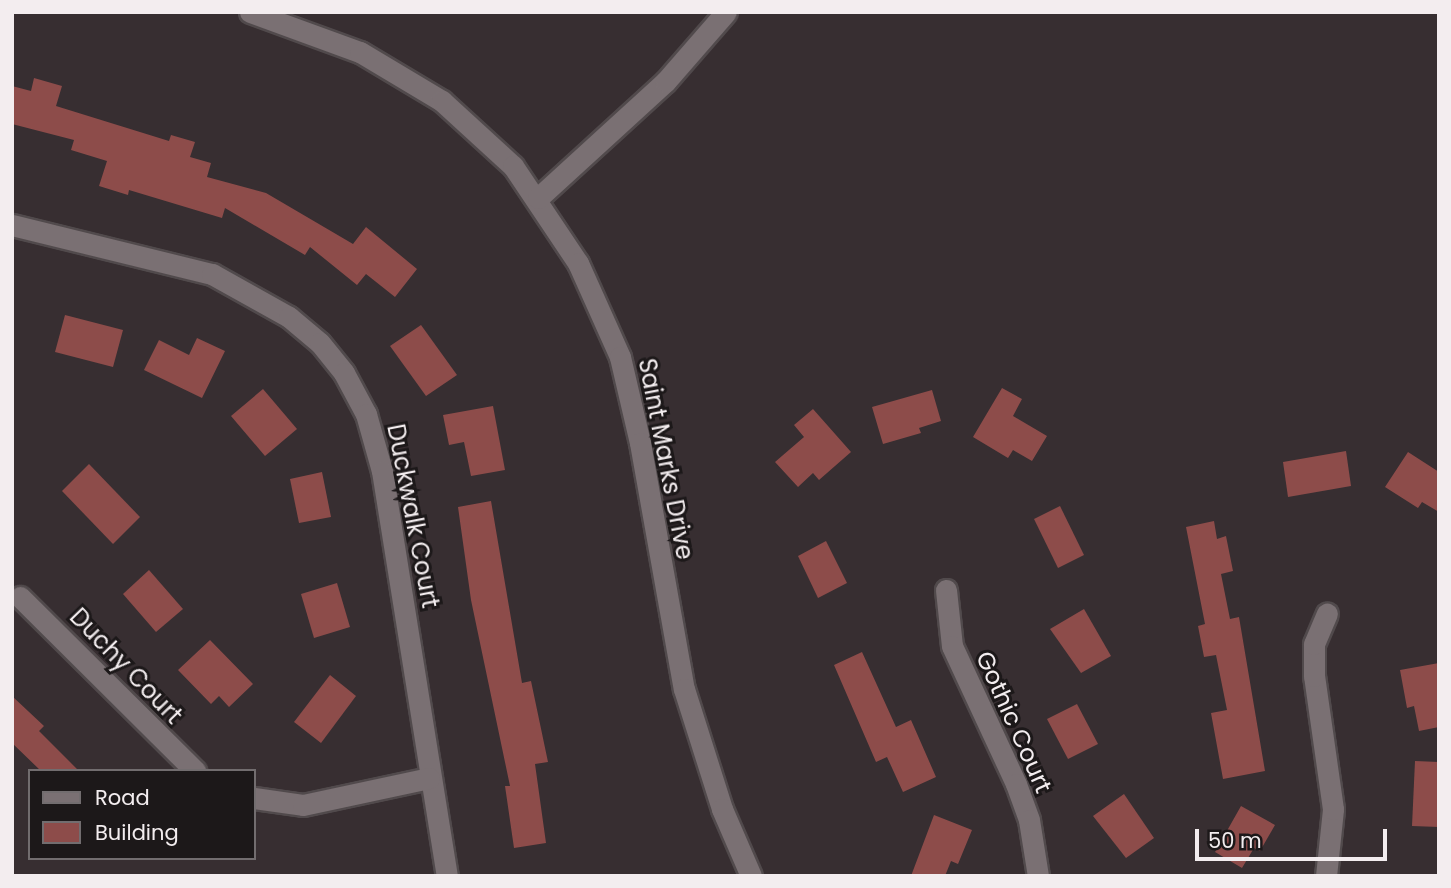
<!DOCTYPE html>
<html>
<head>
<meta charset="utf-8">
<style>
  body { margin:0 }
  #map { position:relative; width:1451px; height:888px; overflow:hidden; background:#372e31; font-family:Poppins,sans-serif }
  div>[style] { position:absolute }
  .building>* { inset:0; background:#8d4c4a }
  .roads { filter:drop-shadow(2px 0 #514a4c) drop-shadow(-2px 0 #514a4c) drop-shadow(0 2px #514a4c) drop-shadow(0 -2px #514a4c) }
  .minor>* { height:21px; margin:-10.5px; padding:0 10.5px; transform-origin:10.5px; border-radius:10.5px; background:#7a7073 }
  span { translate:-50% -50%; white-space:nowrap; text-align:center; line-height:1.15; -webkit-text-stroke:6px #1c1819; paint-order:stroke }
  .street-label { font-size:24px; color:#f3edef }
  .frame { position:absolute; inset:0; border:14px solid #f3edef; pointer-events:none }
  .legend { position:absolute; left:28px; top:769px; width:228px; height:91px; box-sizing:border-box; background:#1c1819; border:2px solid #726d6f; margin:0; padding:9px 12px; list-style:none; font-size:21px; color:#f3edef }
  .legend li { display:flex; align-items:center; gap:14px; height:35px }
  .legend b { width:35px; border:2px solid #726d6f }
  .scale { position:absolute; left:1195px; top:829px; width:192px; height:32px; box-sizing:border-box; border:4px solid #f3edef; border-top:0; padding-left:9px; font-size:21px; line-height:24px; white-space:nowrap; color:#f3edef; -webkit-text-stroke:5px #1c1819; paint-order:stroke }
</style>
</head>
<body>
<div id="map">
  <div class="building">
    <i style="clip-path:polygon(34px 78px,62px 86px,56px 106px,169px 141px,171px 135px,195px 142px,190px 157px,211px 163px,207px 177px,266px 193px,353px 244px,366px 227px,417px 269px,395px 297px,366px 274px,357px 285px,310px 247px,305px 255px,225px 208px,222px 218px,129px 190px,128px 195px,99px 186px,107px 161px,71px 150px,74px 140px,12px 124px,12px 86px,31px 91px)"></i>
    <i style="clip-path:polygon(65px 315px,123px 330px,113px 367px,55px 352px)"></i>
    <i style="clip-path:polygon(421px 325px,457px 375px,426px 396px,390px 346px)"></i>
    <i style="clip-path:polygon(197px 338px,225px 351px,202px 398px,144px 370px,159px 340px,189px 355px)"></i>
    <i style="clip-path:polygon(1002px 388px,1022px 399px,1013px 416px,1047px 436px,1032px 461px,1013px 450px,1008px 458px,973px 437px)"></i>
    <i style="clip-path:polygon(263px 389px,297px 429px,265px 456px,231px 416px)"></i>
    <i style="clip-path:polygon(932px 390px,941px 421px,919px 428px,921px 433px,883px 444px,872px 407px)"></i>
    <i style="clip-path:polygon(493px 406px,505px 470px,471px 476px,464px 442px,449px 445px,443px 415px)"></i>
    <i style="clip-path:polygon(813px 409px,851px 452px,819px 480px,813px 473px,798px 487px,775px 462px,804px 437px,794px 425px)"></i>
    <i style="clip-path:polygon(1346px 451px,1351px 486px,1288px 497px,1283px 462px)"></i>
    <i style="clip-path:polygon(1408px 452px,1439px 472px,1439px 512px,1422px 502px,1418px 508px,1385px 487px)"></i>
    <i style="clip-path:polygon(89px 464px,140px 517px,113px 544px,62px 491px)"></i>
    <i style="clip-path:polygon(322px 472px,331px 517px,299px 523px,290px 479px)"></i>
    <i style="clip-path:polygon(491px 501px,522px 683px,531px 681px,548px 762px,535px 764px,546px 843px,514px 848px,505px 786px,510px 786px,471px 600px,458px 507px)"></i>
    <i style="clip-path:polygon(1060px 506px,1084px 555px,1058px 568px,1034px 519px)"></i>
    <i style="clip-path:polygon(1214px 521px,1217px 539px,1226px 536px,1233px 571px,1221px 574px,1230px 619px,1239px 617px,1265px 771px,1223px 779px,1211px 713px,1227px 710px,1216px 655px,1204px 657px,1198px 626px,1205px 624px,1186px 527px)"></i>
    <i style="clip-path:polygon(826px 541px,847px 583px,818px 598px,798px 556px)"></i>
    <i style="clip-path:polygon(149px 570px,183px 609px,156px 632px,123px 594px)"></i>
    <i style="clip-path:polygon(337px 583px,350px 627px,314px 638px,301px 594px)"></i>
    <i style="clip-path:polygon(1084px 609px,1111px 656px,1081px 673px,1050px 629px)"></i>
    <i style="clip-path:polygon(210px 640px,253px 684px,229px 707px,219px 696px,211px 704px,178px 670px)"></i>
    <i style="clip-path:polygon(862px 652px,896px 727px,911px 720px,936px 777px,903px 792px,887px 757px,876px 762px,834px 665px)"></i>
    <i style="clip-path:polygon(1439px 663px,1439px 727px,1419px 731px,1414px 706px,1407px 708px,1400px 670px)"></i>
    <i style="clip-path:polygon(330px 675px,356px 696px,321px 743px,294px 722px)"></i>
    <i style="clip-path:polygon(12px 696px,44px 726px,39px 731px,79px 771px,41px 771px,12px 743px)"></i>
    <i style="clip-path:polygon(1077px 704px,1098px 744px,1068px 759px,1047px 719px)"></i>
    <i style="clip-path:polygon(1415px 761px,1439px 762px,1439px 827px,1412px 826px)"></i>
    <i style="clip-path:polygon(1124px 794px,1154px 838px,1126px 858px,1093px 816px)"></i>
    <i style="clip-path:polygon(1241px 806px,1275px 825px,1260px 851px,1254px 848px,1242px 868px,1215px 852px)"></i>
    <i style="clip-path:polygon(934px 815px,972px 830px,958px 864px,951px 861px,945px 876px,911px 876px)"></i>
  </div>
  <div class="roads">
    <div class="minor">
      <i style="left:250px;top:12px;width:117px;rotate:20deg"></i>
      <i style="left:360px;top:52px;width:96px;rotate:30.9deg"></i>
      <i style="left:442px;top:101px;width:96px;rotate:42.5deg"></i>
      <i style="left:513px;top:166px;width:117px;rotate:56.2deg"></i>
      <i style="left:578px;top:263px;width:103px;rotate:65.9deg"></i>
      <i style="left:620px;top:357px;width:88px;rotate:76.9deg"></i>
      <i style="left:640px;top:443px;width:250px;rotate:79.9deg"></i>
      <i style="left:684px;top:689px;width:126px;rotate:72.4deg"></i>
      <i style="left:722px;top:809px;width:73px;rotate:66.6deg"></i>
      <i style="left:538px;top:198px;width:173px;rotate:-42.4deg"></i>
      <i style="left:666px;top:81px;width:91px;rotate:-49deg"></i>
      <i style="left:12px;top:225px;width:206px;rotate:13.8deg"></i>
      <i style="left:212px;top:274px;width:88px;rotate:29.2deg"></i>
      <i style="left:289px;top:317px;width:40px;rotate:40deg"></i>
      <i style="left:320px;top:343px;width:38px;rotate:51deg"></i>
      <i style="left:344px;top:373px;width:47px;rotate:61.8deg"></i>
      <i style="left:366px;top:414px;width:59px;rotate:74.3deg"></i>
      <i style="left:382px;top:471px;width:410px;rotate:80.9deg"></i>
      <i style="left:946px;top:590px;width:56px;rotate:83.9deg"></i>
      <i style="left:952px;top:646px;width:152px;rotate:65.1deg"></i>
      <i style="left:1016px;top:784px;width:38px;rotate:70deg"></i>
      <i style="left:1029px;top:820px;width:57px;rotate:80.9deg"></i>
      <i style="left:20px;top:597px;width:247px;rotate:44.8deg"></i>
      <i style="left:254px;top:798px;width:49px;rotate:8.1deg"></i>
      <i style="left:303px;top:805px;width:129px;rotate:-12.1deg"></i>
      <i style="left:1326px;top:876px;width:67px;rotate:-84deg"></i>
      <i style="left:1333px;top:809px;width:134px;rotate:-98.1deg"></i>
      <i style="left:1314px;top:676px;width:32px;rotate:-90deg"></i>
      <i style="left:1314px;top:644px;width:33px;rotate:-67deg"></i>
    </div>
  </div>
  <div class="street-label">
    <span style="left:666px;top:459px;rotate:79deg">Saint Marks Drive</span>
    <span style="left:413px;top:516px;rotate:79deg">Duckwalk Court</span>
    <span style="left:126px;top:666px;rotate:46deg">Duchy Court</span>
    <span style="left:1014px;top:722px;rotate:66deg">Gothic Court</span>
  </div>
  <div class="frame"></div>
  <ul class="legend">
  <li><b style="height:9px;background:#7a7073"></b>Road</li>
  <li><b style="height:19px;background:#8d4c4a"></b>Building</li>
  </ul>
  <div class="scale">50 m</div>
</div>
</body>
</html>
